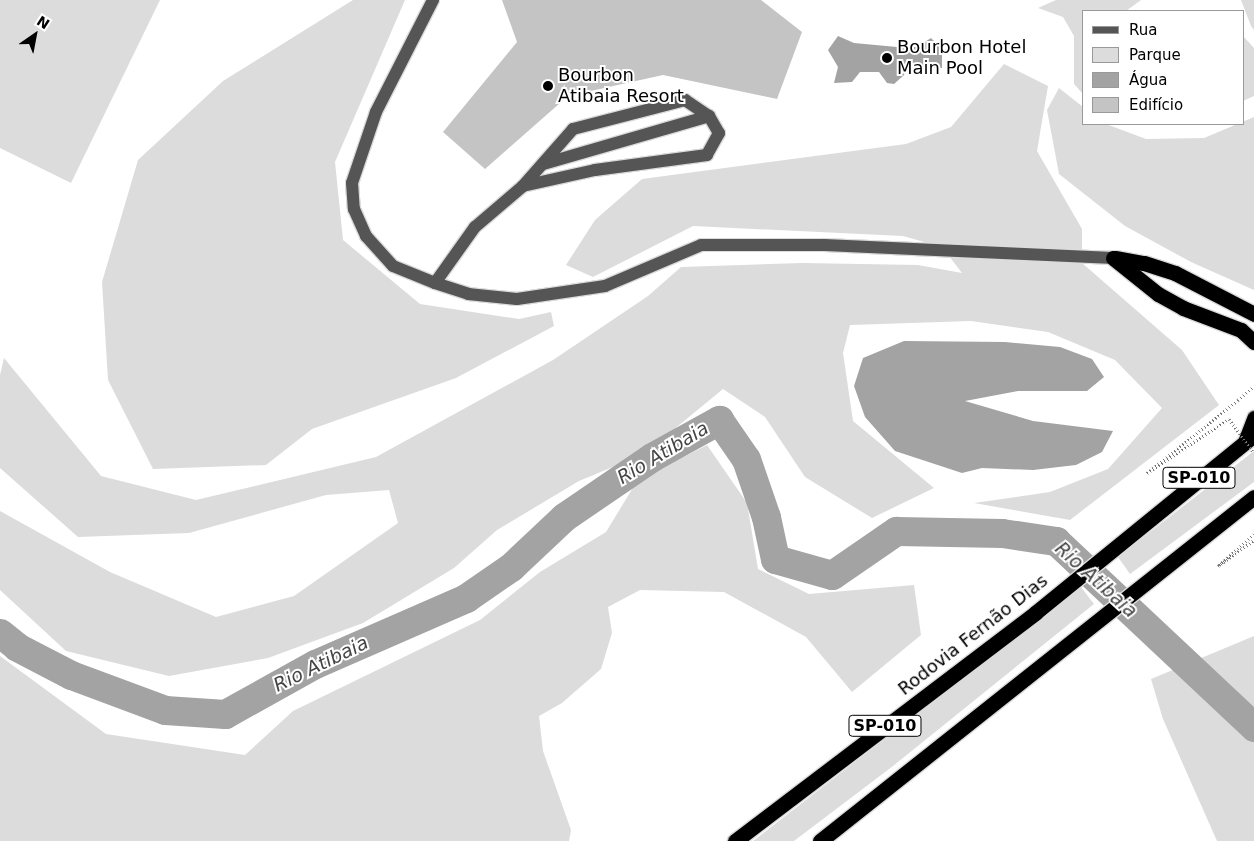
<!DOCTYPE html>
<html>
<head>
<meta charset="utf-8">
<style>
  body { margin:0 }
  #map { position:relative; width:1254px; height:841px; overflow:hidden; background:#fff; font-family:"DejaVu Sans",sans-serif }
  div>[style] { position:absolute }
  .green>* { inset:0; background:#dcdcdc }
  .water>* { inset:0; background:#a3a3a3 }
  .river>* { height:29px; margin:-14.5px; padding:0 14.5px; transform-origin:14.5px; border-radius:14.5px; background:#a3a3a3 }
  .building>* { inset:0; background:#c4c4c4 }
  .path>* { height:3px; margin-top:-1.5px; transform-origin:0; background:repeating-linear-gradient(90deg,#777 0 1px,transparent 0 3.5px) }
  .roads { filter:drop-shadow(1px 0 #dbdbdb) drop-shadow(-1px 0 #dbdbdb) drop-shadow(0 1px #dbdbdb) drop-shadow(0 -1px #dbdbdb) }
  .minor>* { height:12px; margin:-6px; padding:0 6px; transform-origin:6px; border-radius:6px; background:#555 }
  .highway>* { height:15px; margin:-7.5px; padding:0 7.5px; transform-origin:7.5px; border-radius:7.5px; background:#000 }
  .path-bridge>* { height:3px; margin-top:-1.5px; transform-origin:0; background:repeating-linear-gradient(90deg,#777 0 1px,transparent 0 3.5px) }
  .dots>* { width:14px; height:14px; translate:-50% -50%; box-sizing:border-box; border:2px solid #fff; border-radius:50% }
  span { translate:-50% -50%; white-space:nowrap; text-align:center; line-height:1.15; -webkit-text-stroke:4px #fff; paint-order:stroke }
  .shield-label span { padding:1px 4px; background:#fff; border:1px solid; border-radius:4px; -webkit-text-stroke-width:0 }
  .shield-label { font-size:16px; color:#000; font-weight:700 }
  .poi-label { font-size:18px; color:#000 }
  .left { translate:0 -50%; text-align:left }
  .street-label { font-size:18px; color:#000 }
  .water-label { font-size:19px; color:#444; font-style:italic }
  .legend { position:absolute; left:1082px; top:10px; width:162px; height:115px; box-sizing:border-box; background:#fff; border:1px solid #999; margin:0; padding:6px 9px; list-style:none; font-size:15px; color:#000 }
  .legend li { display:flex; align-items:center; gap:10px; height:25px }
  .legend b { width:25px; border:1px solid #999 }
  .north { position:absolute; left:10px; top:10px; width:50px; height:50px; -webkit-text-stroke:4px #fff; paint-order:stroke; rotate:33deg; font-size:14px; font-weight:700; line-height:20px; text-align:center; color:#000 }
  .north::after { content:''; display:block; margin:auto; width:18px; height:22px; background:#000; clip-path:polygon(50% 0,100% 100%,50% 72%,0 100%) }
</style>
</head>
<body>
<div id="map">
  <div class="green">
    <i style="clip-path:polygon(0 0,160px 0,71px 183px,0 148px)"></i>
    <i style="clip-path:polygon(353px 0,405px 0,335px 162px,343px 240px,420px 304px,519px 319px,551px 312px,554px 326px,456px 378px,312px 429px,266px 465px,153px 469px,108px 380px,102px 282px,138px 160px,223px 81px)"></i>
    <i style="clip-path:polygon(1056px 0,1141px 0,1126px 11px,1083px 11px,1083px 94px,1074px 84px,1074px 36px,1063px 17px,1038px 8px)"></i>
    <i style="clip-path:polygon(1241px 0,1254px 0,1254px 30px,1251px 26px)"></i>
    <i style="clip-path:polygon(1243px 36px,1254px 48px,1254px 96px,1243px 101px)"></i>
    <i style="clip-path:polygon(1004px 64px,1048px 86px,1037px 151px,1082px 229px,1082px 263px,1182px 350px,1219px 405px,1070px 520px,974px 503px,1050px 492px,1108px 469px,1162px 408px,1115px 360px,1048px 332px,971px 321px,850px 325px,843px 353px,853px 421px,934px 488px,872px 518px,805px 477px,765px 417px,723px 389px,644px 454px,579px 481px,497px 530px,454px 568px,363px 623px,268px 658px,169px 676px,66px 651px,0 590px,0 511px,110px 572px,216px 617px,294px 596px,398px 523px,389px 490px,326px 495px,189px 533px,78px 537px,0 468px,0 375px,4px 358px,101px 476px,196px 500px,376px 457px,553px 360px,648px 296px,681px 267px,802px 263px,918px 265px,962px 273px,942px 247px,903px 236px,693px 226px,593px 277px,566px 265px,595px 220px,642px 179px,906px 144px,951px 127px)"></i>
    <i style="clip-path:polygon(1059px 88px,1083px 107px,1083px 124px,1106px 124px,1146px 139px,1204px 138px,1254px 117px,1254px 290px,1191px 262px,1125px 226px,1059px 174px,1047px 110px)"></i>
    <i style="clip-path:polygon(707px 445px,747px 503px,758px 569px,809px 594px,914px 585px,921px 635px,852px 692px,806px 637px,724px 592px,640px 590px,608px 607px,612px 633px,601px 669px,562px 703px,539px 716px,543px 751px,571px 830px,569px 841px,0 841px,0 656px,106px 734px,245px 755px,293px 711px,480px 620px,540px 572px,606px 532px,637px 481px)"></i>
    <i style="clip-path:polygon(1254px 451px,1254px 482px,1130px 574px,1118px 557px)"></i>
    <i style="clip-path:polygon(1081px 587px,1094px 604px,893px 766px,794px 841px,753px 841px)"></i>
    <i style="clip-path:polygon(1254px 636px,1254px 841px,1217px 841px,1163px 719px,1151px 679px)"></i>
  </div>
  <div class="water">
    <i style="clip-path:polygon(838px 36px,854px 43px,897px 47px,917px 47px,931px 38px,942px 49px,942px 68px,914px 66px,894px 84px,887px 83px,879px 72px,860px 72px,852px 82px,834px 83px,838px 67px,828px 50px)"></i>
    <i style="clip-path:polygon(904px 341px,1005px 342px,1060px 347px,1092px 359px,1104px 377px,1087px 391px,1018px 391px,965px 401px,1033px 421px,1113px 431px,1102px 452px,1076px 465px,1033px 470px,982px 468px,962px 473px,895px 451px,865px 417px,854px 386px,863px 358px)"></i>
  </div>
  <div class="river">
    <i style="left:0;top:633px;width:22px;rotate:39deg"></i>
    <i style="left:17px;top:647px;width:61px;rotate:27.4deg"></i>
    <i style="left:71px;top:675px;width:100px;rotate:20.4deg"></i>
    <i style="left:165px;top:710px;width:60px;rotate:3.8deg"></i>
    <i style="left:225px;top:714px;width:103px;rotate:-29.1deg"></i>
    <i style="left:315px;top:664px;width:165px;rotate:-23.6deg"></i>
    <i style="left:466px;top:598px;width:55px;rotate:-34.6deg"></i>
    <i style="left:511px;top:567px;width:73px;rotate:-43.3deg"></i>
    <i style="left:564px;top:517px;width:107px;rotate:-34.3deg"></i>
    <i style="left:652px;top:457px;width:77px;rotate:-28.9deg"></i>
    <i style="left:719px;top:420px;width:47px;rotate:55.3deg"></i>
    <i style="left:746px;top:459px;width:61px;rotate:71deg"></i>
    <i style="left:766px;top:517px;width:43px;rotate:77.9deg"></i>
    <i style="left:775px;top:559px;width:59px;rotate:15.7deg"></i>
    <i style="left:832px;top:575px;width:78px;rotate:-34.5deg"></i>
    <i style="left:896px;top:531px;width:106px;rotate:1.1deg"></i>
    <i style="left:1002px;top:533px;width:55px;rotate:8.4deg"></i>
    <i style="left:1056px;top:541px;width:272px;rotate:43.2deg"></i>
  </div>
  <div class="building">
    <i style="clip-path:polygon(502px 0,761px 0,802px 32px,777px 99px,663px 75px,568px 96px,485px 169px,443px 132px,517px 42px)"></i>
  </div>
  <div class="path">
    <i style="left:1238px;top:400px;width:21px;rotate:-41deg"></i>
    <i style="left:1254px;top:534px;width:48px;rotate:138.4deg"></i>
    <i style="left:1218px;top:566px;width:44px;rotate:-35.8deg"></i>
  </div>
  <div class="roads">
    <div class="minor">
      <i style="left:433px;top:0;width:126px;rotate:117deg"></i>
      <i style="left:376px;top:112px;width:75px;rotate:108.7deg"></i>
      <i style="left:352px;top:183px;width:26px;rotate:86deg"></i>
      <i style="left:354px;top:209px;width:30px;rotate:66deg"></i>
      <i style="left:366px;top:236px;width:40px;rotate:48deg"></i>
      <i style="left:393px;top:266px;width:45px;rotate:22deg"></i>
      <i style="left:435px;top:283px;width:35px;rotate:18deg"></i>
      <i style="left:468px;top:294px;width:49px;rotate:5.8deg"></i>
      <i style="left:517px;top:299px;width:89px;rotate:-8.4deg"></i>
      <i style="left:605px;top:286px;width:104px;rotate:-23.1deg"></i>
      <i style="left:701px;top:245px;width:124px"></i>
      <i style="left:825px;top:245px;width:288px;rotate:2.6deg"></i>
      <i style="left:543px;top:164px;width:173px;rotate:-16.1deg"></i>
      <i style="left:435px;top:283px;width:69px;rotate:-54.5deg"></i>
      <i style="left:475px;top:227px;width:63px;rotate:-40.5deg"></i>
      <i style="left:523px;top:186px;width:76px;rotate:-48.7deg"></i>
      <i style="left:573px;top:129px;width:116px;rotate:-14.5deg"></i>
      <i style="left:685px;top:100px;width:29px;rotate:34deg"></i>
      <i style="left:709px;top:116px;width:20px;rotate:60deg"></i>
      <i style="left:719px;top:133px;width:25px;rotate:119deg"></i>
      <i style="left:707px;top:155px;width:113px;rotate:172.4deg"></i>
      <i style="left:595px;top:170px;width:74px;rotate:167.5deg"></i>
    </div>
    <div class="highway">
      <i style="left:1113px;top:258px;width:58px;rotate:38.7deg"></i>
      <i style="left:1158px;top:294px;width:29px;rotate:29deg"></i>
      <i style="left:1183px;top:308px;width:62px;rotate:20.8deg"></i>
      <i style="left:1241px;top:330px;width:18px;rotate:43deg"></i>
      <i style="left:1115px;top:258px;width:29px;rotate:10deg"></i>
      <i style="left:1144px;top:263px;width:33px;rotate:18deg"></i>
      <i style="left:1175px;top:273px;width:89px;rotate:27.4deg"></i>
      <i style="left:1245px;top:442px;width:26px;rotate:-69deg"></i>
      <i style="left:735px;top:841px;width:377px;rotate:-37.2deg"></i>
      <i style="left:1035px;top:613px;width:282px;rotate:-39.1deg"></i>
      <i style="left:820px;top:841px;width:554px;rotate:-38.4deg"></i>
    </div>
  </div>
  <div class="path-bridge">
    <i style="left:1238px;top:400px;width:117px;rotate:141.3deg"></i>
    <i style="left:1147px;top:473px;width:98px;rotate:-33.4deg"></i>
    <i style="left:1229px;top:419px;width:42px;rotate:53.7deg"></i>
  </div>
  <div class="dots">
    <i style="left:887px;top:58px;background:#000"></i>
    <i style="left:548px;top:86px;background:#000"></i>
  </div>
  <div class="shield-label">
    <span style="left:1199px;top:478px">SP-010</span>
    <span style="left:885px;top:726px">SP-010</span>
  </div>
  <div class="poi-label">
    <span class="left" style="left:897px;top:58px">Bourbon Hotel<br>Main Pool</span>
    <span class="left" style="left:558px;top:86px">Bourbon<br>Atibaia Resort</span>
  </div>
  <div class="street-label">
    <span style="left:973px;top:635px;rotate:-38deg">Rodovia Fernão Dias</span>
  </div>
  <div class="water-label">
    <span style="left:663px;top:453px;rotate:-31deg">Rio Atibaia</span>
    <span style="left:1096px;top:580px;rotate:42deg">Rio Atibaia</span>
    <span style="left:321px;top:664px;rotate:-26deg">Rio Atibaia</span>
  </div>
  <ul class="legend">
  <li><b style="height:6px;background:#555"></b>Rua</li>
  <li><b style="height:14px;background:#dcdcdc"></b>Parque</li>
  <li><b style="height:14px;background:#a3a3a3"></b>Água</li>
  <li><b style="height:14px;background:#c4c4c4"></b>Edifício</li>
  </ul>
  <div class="north">N</div>
</div>
</body>
</html>
